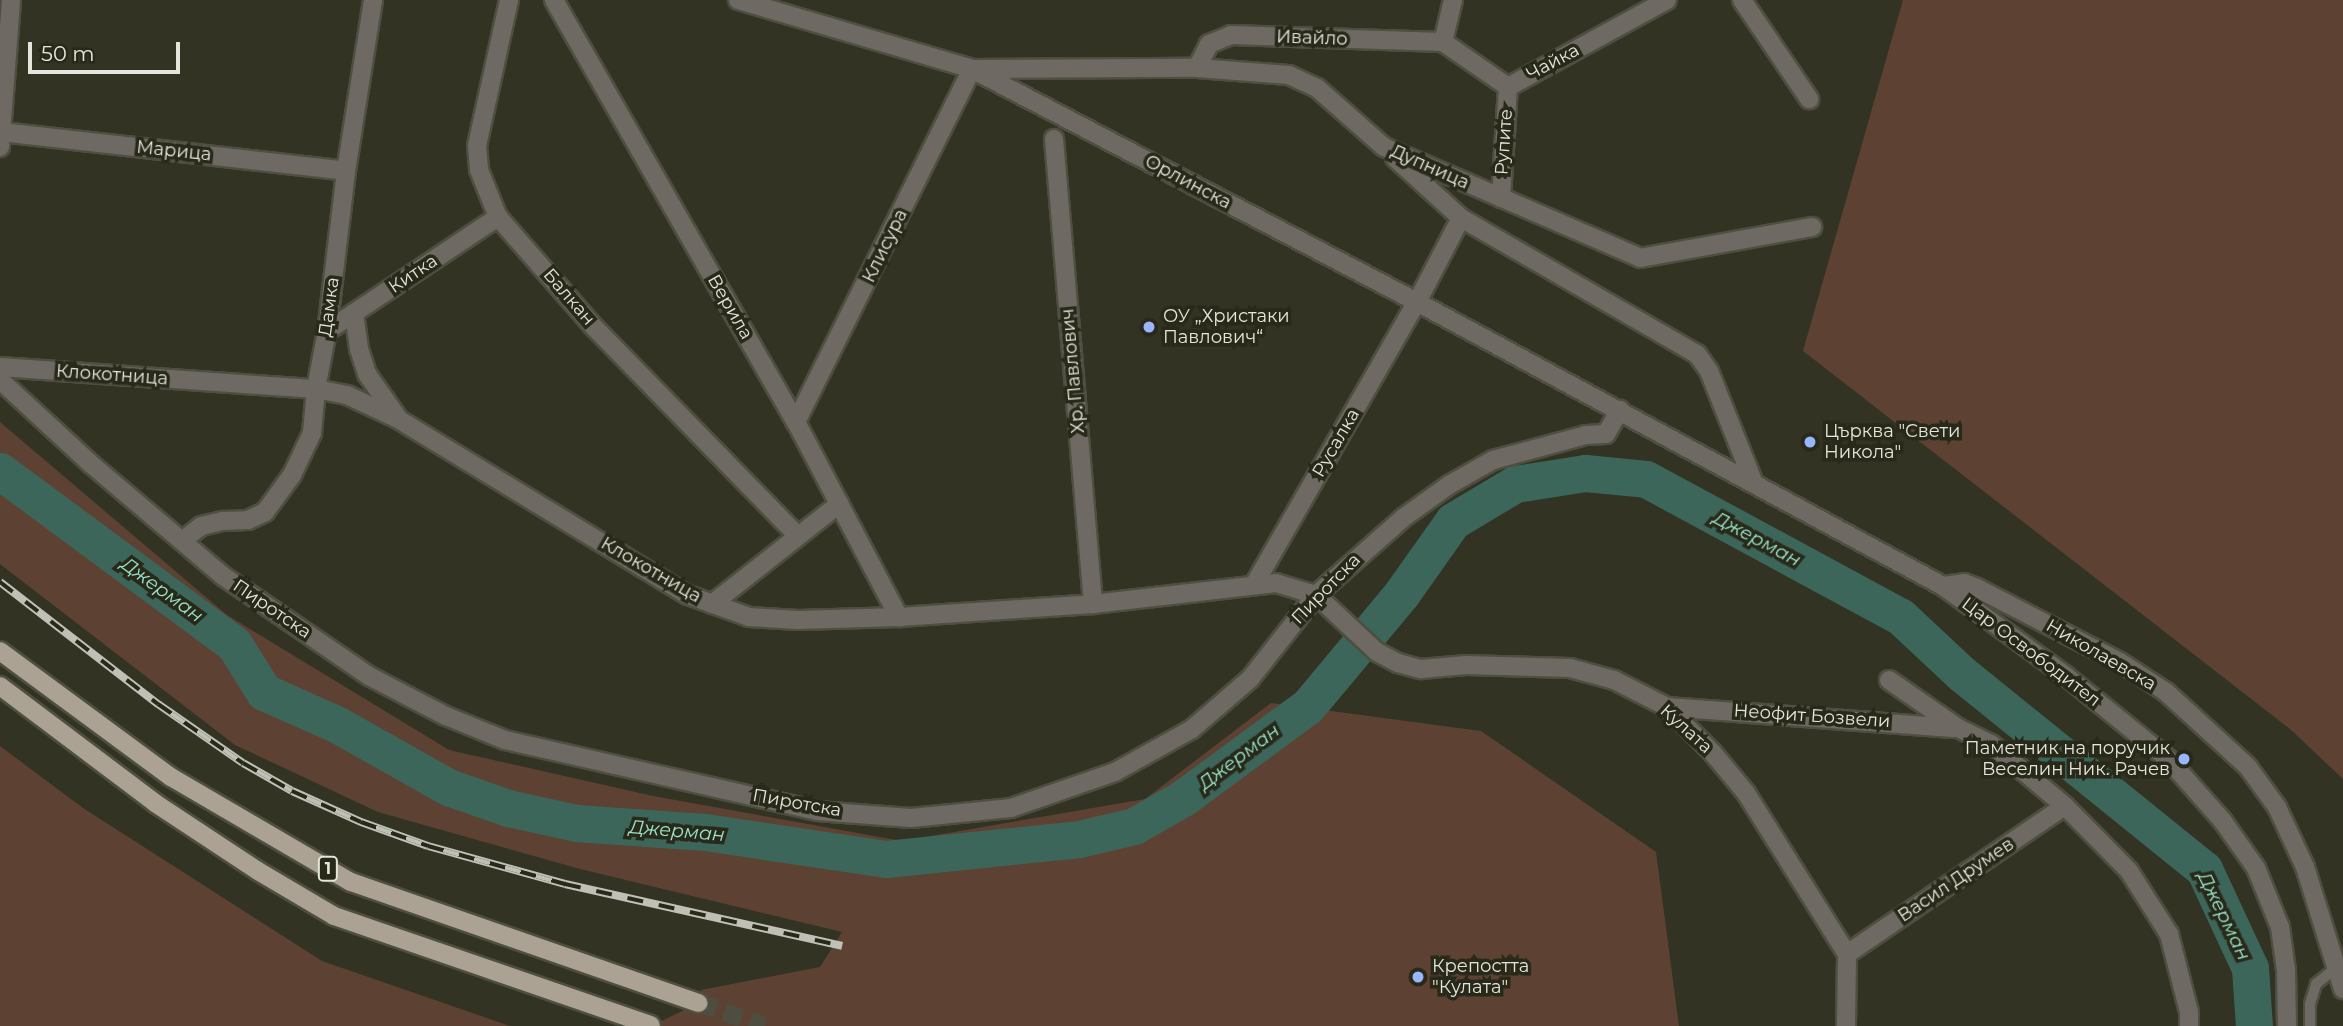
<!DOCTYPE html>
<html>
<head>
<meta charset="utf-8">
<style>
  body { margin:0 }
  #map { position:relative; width:2343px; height:1026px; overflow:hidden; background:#323323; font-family:Montserrat,sans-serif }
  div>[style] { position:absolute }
  .green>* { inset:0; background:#5d4233 }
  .river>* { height:37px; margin:-18.5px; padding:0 18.5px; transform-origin:18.5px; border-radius:18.5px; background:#3d665a }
  .primary-tunnel>* { height:18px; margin-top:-9px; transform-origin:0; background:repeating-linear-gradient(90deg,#4d4e3f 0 18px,transparent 0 27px) }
  .roads { filter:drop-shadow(2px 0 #4e4f40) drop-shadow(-2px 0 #4e4f40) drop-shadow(0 2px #4e4f40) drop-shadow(0 -2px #4e4f40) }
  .service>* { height:10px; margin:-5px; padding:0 5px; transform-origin:5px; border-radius:5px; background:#6e6a63 }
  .minor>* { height:18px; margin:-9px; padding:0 9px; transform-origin:9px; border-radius:9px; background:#6e6a63 }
  .tertiary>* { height:18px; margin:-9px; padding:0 9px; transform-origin:9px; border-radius:9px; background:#6e6a63 }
  .primary>* { height:18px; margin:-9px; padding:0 9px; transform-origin:9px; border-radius:9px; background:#aba293 }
  .rail>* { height:8px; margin-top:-4px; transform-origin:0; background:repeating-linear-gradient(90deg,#282919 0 16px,#c0c1b6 0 32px); box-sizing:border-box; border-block:2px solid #c0c1b6 }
  .dots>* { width:19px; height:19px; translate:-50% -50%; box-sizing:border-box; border:4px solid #282919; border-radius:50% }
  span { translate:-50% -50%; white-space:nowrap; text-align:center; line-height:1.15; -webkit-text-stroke:7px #282919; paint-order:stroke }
  .shield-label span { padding:2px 5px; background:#282919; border:2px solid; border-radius:5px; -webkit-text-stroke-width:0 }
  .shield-label { font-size:16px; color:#e4e5db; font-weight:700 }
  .street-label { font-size:18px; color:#e4e5db }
  .poi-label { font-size:18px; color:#e4e5db }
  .left { translate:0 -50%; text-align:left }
  .right { translate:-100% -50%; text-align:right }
  .water-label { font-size:19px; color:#98e3cc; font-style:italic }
  .scale { position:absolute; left:28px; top:42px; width:152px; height:32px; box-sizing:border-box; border:4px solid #e4e5db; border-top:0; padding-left:9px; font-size:21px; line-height:24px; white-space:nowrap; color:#e4e5db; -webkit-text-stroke:5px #282919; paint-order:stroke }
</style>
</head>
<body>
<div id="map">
  <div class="green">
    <i style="clip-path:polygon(1903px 0,2343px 0,2343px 779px,2290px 729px,1803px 351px)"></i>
    <i style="clip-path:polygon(0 422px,227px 615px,449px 750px,653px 796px,902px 841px,1145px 799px,1271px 703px,1481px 731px,1656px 852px,1679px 1026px,651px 1026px,699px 1003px,701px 990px,820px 967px,842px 932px,580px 869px,378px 812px,235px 745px,0 564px)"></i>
    <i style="clip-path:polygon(0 746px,83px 808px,322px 961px,510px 1026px,0 1026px)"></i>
  </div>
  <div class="river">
    <i style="left:0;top:471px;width:291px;rotate:36.5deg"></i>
    <i style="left:234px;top:644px;width:57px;rotate:58deg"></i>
    <i style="left:264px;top:692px;width:81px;rotate:24deg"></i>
    <i style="left:338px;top:725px;width:126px;rotate:29.4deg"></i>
    <i style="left:448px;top:787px;width:64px;rotate:19.3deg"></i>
    <i style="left:508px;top:808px;width:70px;rotate:12.4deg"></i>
    <i style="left:576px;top:823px;width:129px;rotate:4deg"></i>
    <i style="left:705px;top:832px;width:183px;rotate:8.5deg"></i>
    <i style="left:886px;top:859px;width:194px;rotate:-5.9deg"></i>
    <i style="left:1079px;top:839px;width:57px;rotate:-13.3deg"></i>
    <i style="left:1134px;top:826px;width:56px;rotate:-29.7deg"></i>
    <i style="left:1183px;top:798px;width:155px;rotate:-36.4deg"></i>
    <i style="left:1308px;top:706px;width:147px;rotate:-50.2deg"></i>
    <i style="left:1402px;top:593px;width:88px;rotate:-54.7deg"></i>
    <i style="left:1453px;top:521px;width:72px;rotate:-30.8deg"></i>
    <i style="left:1515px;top:484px;width:71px;rotate:-8.9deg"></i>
    <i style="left:1585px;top:473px;width:61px;rotate:5.6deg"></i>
    <i style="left:1646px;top:479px;width:290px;rotate:28.4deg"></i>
    <i style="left:1901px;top:617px;width:83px;rotate:43.1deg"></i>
    <i style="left:1962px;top:674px;width:311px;rotate:38.9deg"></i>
    <i style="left:2204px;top:869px;width:109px;rotate:65.1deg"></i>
    <i style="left:2250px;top:968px;width:58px;rotate:86.1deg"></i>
  </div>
  <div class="primary-tunnel">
    <i style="left:699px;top:1003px;width:69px;rotate:19.5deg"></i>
  </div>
  <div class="roads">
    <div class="service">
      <i style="left:2310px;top:1026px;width:22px;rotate:-90deg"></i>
      <i style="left:2310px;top:1004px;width:21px;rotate:-73deg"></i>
      <i style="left:2316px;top:984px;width:26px;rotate:-39deg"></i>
    </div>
    <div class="minor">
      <i style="left:509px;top:0;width:149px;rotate:102.4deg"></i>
      <i style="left:477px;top:146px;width:24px;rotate:85deg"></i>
      <i style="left:479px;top:170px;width:51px;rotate:68deg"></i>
      <i style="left:498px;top:217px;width:145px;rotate:48.9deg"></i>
      <i style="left:593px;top:326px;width:293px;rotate:45.7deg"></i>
      <i style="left:554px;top:0;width:486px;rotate:60.2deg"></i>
      <i style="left:796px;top:422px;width:221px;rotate:62.2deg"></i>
      <i style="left:1742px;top:0;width:120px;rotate:55.9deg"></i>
      <i style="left:1443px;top:42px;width:79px;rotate:34.7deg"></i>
      <i style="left:1508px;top:87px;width:181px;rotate:-28.7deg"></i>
      <i style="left:1443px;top:42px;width:43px;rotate:-76.6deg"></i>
      <i style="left:1197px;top:68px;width:27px;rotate:-63deg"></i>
      <i style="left:1209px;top:44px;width:24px;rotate:-22deg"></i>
      <i style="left:1231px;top:35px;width:212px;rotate:1.9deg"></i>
      <i style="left:1px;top:132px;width:347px;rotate:6.4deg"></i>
      <i style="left:1054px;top:139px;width:467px;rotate:85.2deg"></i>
      <i style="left:0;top:147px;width:147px;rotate:-85.7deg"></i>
      <i style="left:1395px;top:158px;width:89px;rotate:42.3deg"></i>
      <i style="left:1461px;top:218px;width:272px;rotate:30deg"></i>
      <i style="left:1697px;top:354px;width:21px;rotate:55deg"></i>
      <i style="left:1709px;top:371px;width:118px;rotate:68.2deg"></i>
      <i style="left:1501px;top:198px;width:111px;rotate:-86.4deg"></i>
      <i style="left:354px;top:313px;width:36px;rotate:82deg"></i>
      <i style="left:359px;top:349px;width:26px;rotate:72deg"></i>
      <i style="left:367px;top:374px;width:54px;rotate:54.8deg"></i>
      <i style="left:327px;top:331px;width:206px;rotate:-33.7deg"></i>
      <i style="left:0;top:367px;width:317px;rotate:4deg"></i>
      <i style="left:316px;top:389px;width:32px;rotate:11deg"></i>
      <i style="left:347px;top:395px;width:56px;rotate:25.2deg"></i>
      <i style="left:398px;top:419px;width:339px;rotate:31.3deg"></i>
      <i style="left:688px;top:595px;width:65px;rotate:19.8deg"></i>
      <i style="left:749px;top:617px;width:49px;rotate:3.5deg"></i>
      <i style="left:798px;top:620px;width:101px;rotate:-1.7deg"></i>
      <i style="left:899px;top:617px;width:194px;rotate:-3.8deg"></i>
      <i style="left:1093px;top:604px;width:184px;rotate:-6.5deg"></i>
      <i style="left:1276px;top:583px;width:42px;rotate:16.7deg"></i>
      <i style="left:1316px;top:595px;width:83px;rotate:43.1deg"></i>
      <i style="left:1377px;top:652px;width:24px;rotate:28deg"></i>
      <i style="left:1398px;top:663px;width:24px;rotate:15deg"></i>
      <i style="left:1421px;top:669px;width:45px;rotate:-5.1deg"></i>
      <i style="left:1466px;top:665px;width:104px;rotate:1.7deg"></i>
      <i style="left:1570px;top:668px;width:46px;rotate:15.3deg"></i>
      <i style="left:1614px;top:680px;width:59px;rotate:27deg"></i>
      <i style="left:1667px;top:707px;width:64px;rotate:45deg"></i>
      <i style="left:1712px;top:752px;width:53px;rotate:50.3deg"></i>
      <i style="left:1746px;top:793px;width:190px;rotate:57.9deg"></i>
      <i style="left:1847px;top:954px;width:72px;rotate:90.8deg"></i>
      <i style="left:0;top:380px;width:124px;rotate:42.7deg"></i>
      <i style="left:91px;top:464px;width:173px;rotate:40.3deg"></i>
      <i style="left:223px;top:576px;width:177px;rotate:34.4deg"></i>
      <i style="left:369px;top:676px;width:87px;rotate:27.5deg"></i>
      <i style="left:446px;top:716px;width:64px;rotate:22.1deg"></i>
      <i style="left:505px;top:740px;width:320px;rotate:12.8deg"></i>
      <i style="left:817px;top:811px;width:94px;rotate:4.3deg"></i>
      <i style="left:911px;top:818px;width:100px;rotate:-5.7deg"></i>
      <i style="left:1011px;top:808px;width:110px;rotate:-19.1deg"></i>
      <i style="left:1115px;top:772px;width:88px;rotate:-29.2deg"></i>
      <i style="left:1192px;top:729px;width:77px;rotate:-40.8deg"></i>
      <i style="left:1250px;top:679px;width:107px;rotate:-51.8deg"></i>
      <i style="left:1316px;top:595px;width:116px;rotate:-41.5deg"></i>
      <i style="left:1403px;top:518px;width:57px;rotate:-35.7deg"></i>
      <i style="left:1449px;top:485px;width:51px;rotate:-29.6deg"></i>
      <i style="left:1493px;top:460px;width:96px;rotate:-15deg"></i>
      <i style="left:1586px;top:435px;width:20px;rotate:-3deg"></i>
      <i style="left:1606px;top:434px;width:28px;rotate:-60deg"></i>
      <i style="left:796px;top:422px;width:394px;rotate:-63.5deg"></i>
      <i style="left:972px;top:69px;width:225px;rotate:-0.3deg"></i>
      <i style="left:1197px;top:68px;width:92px;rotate:4.4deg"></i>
      <i style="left:1289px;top:75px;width:31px;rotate:25deg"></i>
      <i style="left:1317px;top:88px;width:89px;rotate:41.4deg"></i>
      <i style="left:1384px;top:147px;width:279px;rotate:23.4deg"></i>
      <i style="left:1640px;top:258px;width:175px;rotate:-10.2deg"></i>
      <i style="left:182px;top:541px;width:24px;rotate:-38deg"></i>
      <i style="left:201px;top:526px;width:23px;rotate:-13deg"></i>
      <i style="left:223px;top:521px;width:25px;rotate:-2deg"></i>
      <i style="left:248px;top:520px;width:19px;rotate:-25deg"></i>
      <i style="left:265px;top:512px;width:46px;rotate:-53.9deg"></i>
      <i style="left:292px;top:475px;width:47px;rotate:-64.5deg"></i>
      <i style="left:312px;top:433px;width:44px;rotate:-84.8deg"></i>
      <i style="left:316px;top:389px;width:59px;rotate:-79.3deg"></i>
      <i style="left:327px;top:331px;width:161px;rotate:-83.2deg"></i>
      <i style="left:346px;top:171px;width:173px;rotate:-81deg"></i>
      <i style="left:1254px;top:585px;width:327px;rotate:-60.1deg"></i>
      <i style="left:1417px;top:302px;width:95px;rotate:-62.4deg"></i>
      <i style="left:1943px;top:586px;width:21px;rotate:-8deg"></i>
      <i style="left:1964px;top:583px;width:14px;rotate:21deg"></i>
      <i style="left:1977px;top:588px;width:161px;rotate:27.4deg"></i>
      <i style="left:2120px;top:662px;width:55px;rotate:33.1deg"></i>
      <i style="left:2166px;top:692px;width:111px;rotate:42.4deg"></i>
      <i style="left:2248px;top:767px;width:49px;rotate:54.1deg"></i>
      <i style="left:2277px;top:807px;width:66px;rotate:65deg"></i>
      <i style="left:2305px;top:867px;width:128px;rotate:72.7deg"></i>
      <i style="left:712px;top:604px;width:162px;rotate:-38.2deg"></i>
      <i style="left:1889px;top:680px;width:84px;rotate:34.8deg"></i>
      <i style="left:1958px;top:728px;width:37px;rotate:26deg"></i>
      <i style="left:1991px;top:744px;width:97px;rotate:40deg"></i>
      <i style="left:2065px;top:806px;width:91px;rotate:45.4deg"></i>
      <i style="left:2129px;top:871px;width:75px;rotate:57.6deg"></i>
      <i style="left:2169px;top:934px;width:81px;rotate:75.6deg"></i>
      <i style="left:2189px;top:1012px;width:14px;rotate:90deg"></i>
      <i style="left:1667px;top:707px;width:287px;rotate:4.2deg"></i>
      <i style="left:1847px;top:954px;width:263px;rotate:-34.2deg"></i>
    </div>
    <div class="tertiary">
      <i style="left:738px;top:0;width:244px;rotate:16.4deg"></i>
      <i style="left:972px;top:69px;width:502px;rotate:27.64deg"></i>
      <i style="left:1417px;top:302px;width:598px;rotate:28.37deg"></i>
      <i style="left:1943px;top:586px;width:152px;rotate:36.2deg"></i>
      <i style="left:2066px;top:676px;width:132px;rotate:39.1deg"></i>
      <i style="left:2168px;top:759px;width:81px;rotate:48.5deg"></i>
      <i style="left:2222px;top:820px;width:59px;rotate:54.7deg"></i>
      <i style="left:2256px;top:868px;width:64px;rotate:67.9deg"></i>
      <i style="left:2280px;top:927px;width:43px;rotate:82.1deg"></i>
      <i style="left:2286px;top:970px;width:56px;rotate:89deg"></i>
    </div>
    <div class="primary">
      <i style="left:0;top:651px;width:212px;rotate:36.4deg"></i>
      <i style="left:171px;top:777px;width:208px;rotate:30.3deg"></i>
      <i style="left:351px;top:882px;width:368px;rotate:19.2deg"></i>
      <i style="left:0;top:686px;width:194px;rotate:37deg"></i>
      <i style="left:155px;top:803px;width:123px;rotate:33.4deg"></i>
      <i style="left:258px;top:871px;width:88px;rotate:30.6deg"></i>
      <i style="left:334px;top:916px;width:335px;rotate:19deg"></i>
    </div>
  </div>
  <div class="rail">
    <i style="left:0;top:582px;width:200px;rotate:37.7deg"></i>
    <i style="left:158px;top:704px;width:103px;rotate:34.8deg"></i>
    <i style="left:243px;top:763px;width:56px;rotate:29.7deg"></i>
    <i style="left:292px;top:791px;width:76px;rotate:24.2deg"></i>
    <i style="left:361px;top:822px;width:71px;rotate:19.7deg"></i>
    <i style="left:428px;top:846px;width:142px;rotate:15.5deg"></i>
    <i style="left:565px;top:884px;width:284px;rotate:12.6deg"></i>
  </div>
  <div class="dots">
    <i style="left:1149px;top:327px;background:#98b5fd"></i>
    <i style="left:1810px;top:442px;background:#98b5fd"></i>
    <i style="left:2184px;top:759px;background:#98b5fd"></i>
    <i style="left:1418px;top:977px;background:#98b5fd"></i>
  </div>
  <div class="shield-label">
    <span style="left:328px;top:869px">1</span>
  </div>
  <div class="street-label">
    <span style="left:1312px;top:38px;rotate:2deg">Ивайло</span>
    <span style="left:1553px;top:62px;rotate:-28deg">Чайка</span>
    <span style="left:1504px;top:142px;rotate:-86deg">Рупите</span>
    <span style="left:174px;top:151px;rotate:6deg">Марица</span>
    <span style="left:1430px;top:167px;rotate:24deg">Дупница</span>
    <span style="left:1188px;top:182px;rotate:28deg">Орлинска</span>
    <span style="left:885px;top:246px;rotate:-64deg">Клисура</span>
    <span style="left:413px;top:274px;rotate:-34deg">Китка</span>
    <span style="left:569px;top:297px;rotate:49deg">Балкан</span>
    <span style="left:329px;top:307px;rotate:-82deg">Дамка</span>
    <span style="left:730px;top:307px;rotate:60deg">Верила</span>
    <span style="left:1073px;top:371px;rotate:-95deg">Хр. Павлович</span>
    <span style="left:112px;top:375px;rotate:4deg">Клокотница</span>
    <span style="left:1336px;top:443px;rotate:-60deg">Русалка</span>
    <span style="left:651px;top:570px;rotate:30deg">Клокотница</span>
    <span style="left:1326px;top:589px;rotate:-46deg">Пиротска</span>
    <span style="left:272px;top:609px;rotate:34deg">Пиротска</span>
    <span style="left:2031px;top:652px;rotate:37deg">Цар Освободител</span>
    <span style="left:2101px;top:655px;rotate:30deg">Николаевска</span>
    <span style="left:1812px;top:716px;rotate:4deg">Неофит Бозвели</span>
    <span style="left:1686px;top:729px;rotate:42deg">Кулата</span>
    <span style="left:797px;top:803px;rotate:10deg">Пиротска</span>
    <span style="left:1956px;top:880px;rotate:-34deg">Васил Друмев</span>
  </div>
  <div class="poi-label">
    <span class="left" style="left:1163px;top:327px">ОУ „Христаки<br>Павлович“</span>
    <span class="left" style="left:1824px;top:442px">Църква "Свети<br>Никола"</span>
    <span class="right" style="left:2170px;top:759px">Паметник на поручик<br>Веселин Ник. Рачев</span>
    <span class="left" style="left:1432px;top:977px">Крепостта<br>"Кулата"</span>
  </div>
  <div class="water-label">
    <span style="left:1757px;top:539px;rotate:28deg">Джерман</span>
    <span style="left:162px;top:590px;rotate:36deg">Джерман</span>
    <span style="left:1239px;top:757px;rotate:-37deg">Джерман</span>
    <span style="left:677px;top:831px;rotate:5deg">Джерман</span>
    <span style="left:2224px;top:916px;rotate:64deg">Джерман</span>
  </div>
  <div class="scale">50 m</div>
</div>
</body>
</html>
